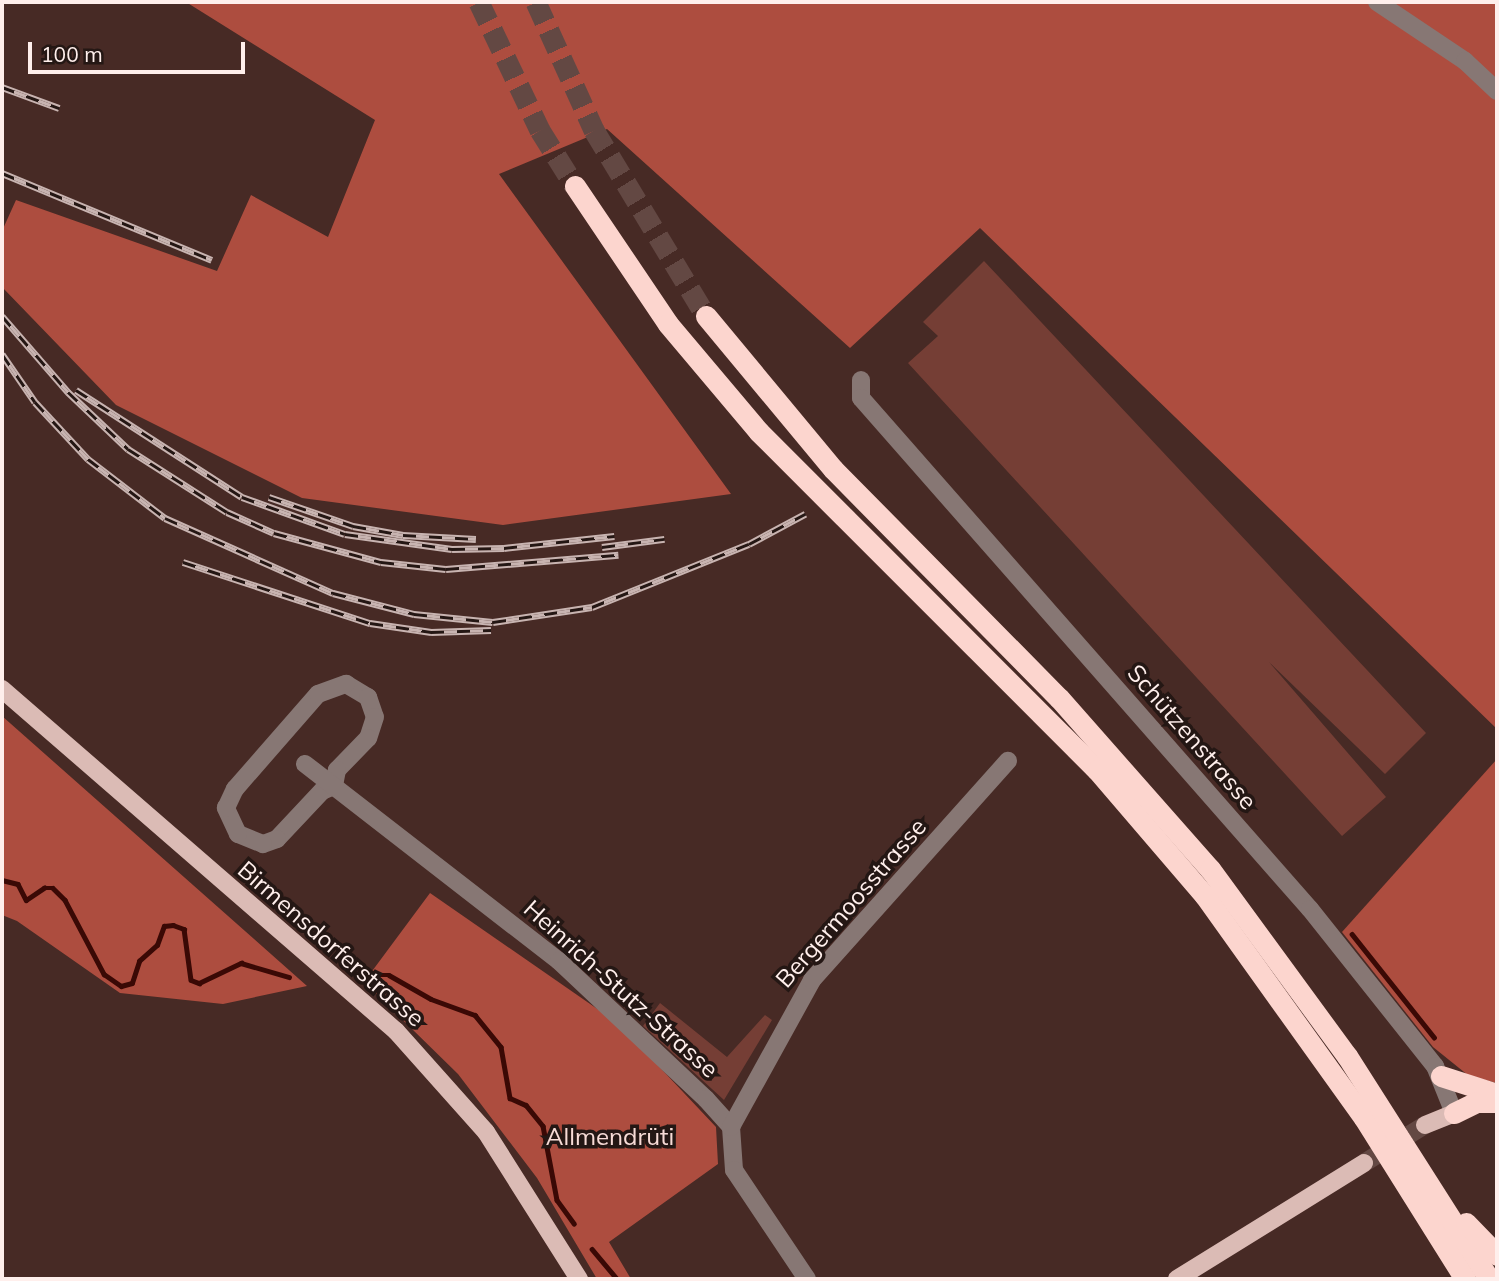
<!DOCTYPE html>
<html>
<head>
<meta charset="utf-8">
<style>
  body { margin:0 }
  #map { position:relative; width:1499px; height:1281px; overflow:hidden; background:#472a25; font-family:Mulish,sans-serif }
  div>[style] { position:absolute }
  .green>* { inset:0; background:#753e35 }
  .forest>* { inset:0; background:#ad4d3f }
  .stream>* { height:4.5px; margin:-2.25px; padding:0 2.25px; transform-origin:2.25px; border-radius:2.25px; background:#3a0905 }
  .major-tunnel>* { height:18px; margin-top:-9px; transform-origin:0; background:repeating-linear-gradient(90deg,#634843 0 18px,transparent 0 27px) }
  .highway-tunnel>* { height:21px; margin-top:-10.5px; transform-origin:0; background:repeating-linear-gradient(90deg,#634843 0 21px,transparent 0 31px) }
  .minor>* { height:18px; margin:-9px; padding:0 9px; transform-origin:9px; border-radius:9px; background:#877774 }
  .major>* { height:18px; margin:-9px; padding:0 9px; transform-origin:9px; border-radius:9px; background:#dbbbb5 }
  .highway>* { height:21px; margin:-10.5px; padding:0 10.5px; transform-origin:10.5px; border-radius:10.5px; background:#fcd5ce }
  .rail>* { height:7px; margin-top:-3.5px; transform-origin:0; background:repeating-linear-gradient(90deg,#241714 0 13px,#c8b4b1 0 26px); box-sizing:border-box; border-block:2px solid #c8b4b1 }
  span { translate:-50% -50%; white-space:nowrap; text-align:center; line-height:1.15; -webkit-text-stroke:7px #241714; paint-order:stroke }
  .street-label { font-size:24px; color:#ffefec }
  .park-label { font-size:24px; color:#f7dbd6 }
  .frame { position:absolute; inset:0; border:4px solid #ffefec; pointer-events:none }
  .scale { position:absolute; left:28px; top:42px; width:217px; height:32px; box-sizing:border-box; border:4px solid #ffefec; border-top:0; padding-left:9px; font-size:21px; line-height:24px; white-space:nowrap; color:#ffefec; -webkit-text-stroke:5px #241714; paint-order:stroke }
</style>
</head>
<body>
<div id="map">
  <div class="green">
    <i style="clip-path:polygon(984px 261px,1426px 733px,1385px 774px,1269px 662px,1386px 797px,1342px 836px,908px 363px,938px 336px,923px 322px)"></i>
    <i style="clip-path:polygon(660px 1003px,727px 1057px,765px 1015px,772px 1020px,724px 1100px,643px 1026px)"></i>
  </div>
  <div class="forest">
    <i style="clip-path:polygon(186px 2px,1497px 2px,1497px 729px,980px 228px,850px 348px,607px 129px,499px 174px,731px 494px,503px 525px,302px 498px,116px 405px,2px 287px,2px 231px,16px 200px,217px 271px,251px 195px,328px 237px,375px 120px)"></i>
    <i style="clip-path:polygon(2px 716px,307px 986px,223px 1004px,120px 993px,17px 921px,2px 915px)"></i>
    <i style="clip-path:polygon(1497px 759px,1497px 1083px,1469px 1076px,1433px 1047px,1342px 932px)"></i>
    <i style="clip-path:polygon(430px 893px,619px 1024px,716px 1127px,718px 1164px,609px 1242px,631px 1279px,597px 1279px,537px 1178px,458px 1074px,364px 982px)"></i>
  </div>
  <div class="stream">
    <i style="left:2px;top:880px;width:16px;rotate:14deg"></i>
    <i style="left:18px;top:884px;width:18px;rotate:63deg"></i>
    <i style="left:26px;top:900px;width:22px;rotate:-34deg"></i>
    <i style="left:44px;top:888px;width:9px"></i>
    <i style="left:53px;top:888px;width:17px;rotate:45deg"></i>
    <i style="left:65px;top:900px;width:84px;rotate:62.2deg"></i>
    <i style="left:104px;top:974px;width:21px;rotate:35deg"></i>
    <i style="left:121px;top:986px;width:11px;rotate:-15deg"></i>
    <i style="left:132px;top:983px;width:23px;rotate:-72deg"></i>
    <i style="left:139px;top:961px;width:24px;rotate:-42deg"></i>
    <i style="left:157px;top:945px;width:20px;rotate:-70deg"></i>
    <i style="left:164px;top:926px;width:9px;rotate:-6deg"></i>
    <i style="left:173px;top:925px;width:12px;rotate:20deg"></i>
    <i style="left:184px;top:929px;width:51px;rotate:82.2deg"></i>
    <i style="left:191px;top:980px;width:9px;rotate:21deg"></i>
    <i style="left:199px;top:983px;width:47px;rotate:-25.5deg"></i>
    <i style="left:241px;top:963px;width:50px;rotate:16.3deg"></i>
    <i style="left:1352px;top:934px;width:132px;rotate:51.5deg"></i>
    <i style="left:378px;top:975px;width:11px"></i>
    <i style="left:389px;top:975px;width:48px;rotate:29.7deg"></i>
    <i style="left:431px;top:999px;width:47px;rotate:20deg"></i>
    <i style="left:475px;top:1015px;width:41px;rotate:50.9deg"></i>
    <i style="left:501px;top:1047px;width:52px;rotate:80deg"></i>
    <i style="left:510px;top:1098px;width:17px;rotate:24deg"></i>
    <i style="left:526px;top:1105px;width:27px;rotate:51deg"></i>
    <i style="left:543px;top:1126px;width:75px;rotate:79.3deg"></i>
    <i style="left:557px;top:1200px;width:29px;rotate:54deg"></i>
    <i style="left:592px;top:1249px;width:39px;rotate:50deg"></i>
  </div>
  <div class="major-tunnel">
    <i style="left:1364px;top:1163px;width:72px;rotate:-31.9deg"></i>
  </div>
  <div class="highway-tunnel">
    <i style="left:479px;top:2px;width:142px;rotate:64.5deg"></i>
    <i style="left:540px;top:130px;width:66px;rotate:58deg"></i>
    <i style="left:536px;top:2px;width:141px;rotate:65.6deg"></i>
    <i style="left:594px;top:130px;width:217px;rotate:58.9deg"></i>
  </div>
  <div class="minor">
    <i style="left:1377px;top:2px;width:106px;rotate:33.8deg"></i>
    <i style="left:1465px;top:61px;width:44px;rotate:43.2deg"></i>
    <i style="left:861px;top:380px;width:18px;rotate:90deg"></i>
    <i style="left:861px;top:398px;width:680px;rotate:48.7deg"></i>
    <i style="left:1310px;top:909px;width:201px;rotate:51.5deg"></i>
    <i style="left:1435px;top:1066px;width:51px;rotate:68deg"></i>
    <i style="left:346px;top:684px;width:26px;rotate:31deg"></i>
    <i style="left:368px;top:697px;width:21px;rotate:71deg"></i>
    <i style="left:375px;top:717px;width:22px;rotate:108deg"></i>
    <i style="left:368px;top:738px;width:45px;rotate:134.1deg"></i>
    <i style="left:337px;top:770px;width:16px;rotate:101deg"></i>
    <i style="left:334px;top:786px;width:13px;rotate:157deg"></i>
    <i style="left:322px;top:791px;width:66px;rotate:133.2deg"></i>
    <i style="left:277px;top:839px;width:15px;rotate:160deg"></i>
    <i style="left:263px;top:844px;width:27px;rotate:-158deg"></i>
    <i style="left:238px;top:834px;width:29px;rotate:-115deg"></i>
    <i style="left:226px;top:808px;width:21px;rotate:-65deg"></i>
    <i style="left:235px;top:789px;width:126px;rotate:-48.9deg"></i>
    <i style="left:318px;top:694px;width:30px;rotate:-20deg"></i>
    <i style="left:305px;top:764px;width:321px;rotate:37.8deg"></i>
    <i style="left:559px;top:961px;width:202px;rotate:43.2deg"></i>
    <i style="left:706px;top:1099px;width:38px;rotate:48deg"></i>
    <i style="left:731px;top:1127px;width:43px;rotate:86deg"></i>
    <i style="left:734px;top:1170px;width:131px;rotate:56.2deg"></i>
    <i style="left:731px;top:1127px;width:168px;rotate:-61.1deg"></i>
    <i style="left:812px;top:980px;width:294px;rotate:-48.2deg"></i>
  </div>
  <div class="major">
    <i style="left:2px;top:689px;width:522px;rotate:40.96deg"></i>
    <i style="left:396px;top:1031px;width:135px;rotate:48.3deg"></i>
    <i style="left:486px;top:1132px;width:174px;rotate:57.7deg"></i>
    <i style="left:1425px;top:1125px;width:31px;rotate:-22deg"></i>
    <i style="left:1177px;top:1279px;width:220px;rotate:-31.8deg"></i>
  </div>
  <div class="highway">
    <i style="left:575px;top:186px;width:166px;rotate:56deg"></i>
    <i style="left:668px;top:324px;width:141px;rotate:49.9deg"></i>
    <i style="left:759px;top:432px;width:478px;rotate:45deg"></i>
    <i style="left:1097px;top:770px;width:166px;rotate:49.4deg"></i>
    <i style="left:1205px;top:896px;width:273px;rotate:54.4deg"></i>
    <i style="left:1364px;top:1118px;width:190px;rotate:57.9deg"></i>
    <i style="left:706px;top:316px;width:199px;rotate:50.3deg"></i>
    <i style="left:833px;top:469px;width:322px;rotate:45.4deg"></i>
    <i style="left:1059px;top:698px;width:228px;rotate:48.6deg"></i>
    <i style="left:1210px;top:869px;width:232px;rotate:53.8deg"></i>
    <i style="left:1347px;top:1056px;width:264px;rotate:57.5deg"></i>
    <i style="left:1441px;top:1076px;width:59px;rotate:17.8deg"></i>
    <i style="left:1454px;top:1113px;width:25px;rotate:-26deg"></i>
    <i style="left:1477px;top:1102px;width:20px"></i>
    <i style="left:1466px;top:1223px;width:45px;rotate:45.9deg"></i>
  </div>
  <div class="rail">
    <i style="left:2px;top:87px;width:61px;rotate:20.2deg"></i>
    <i style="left:2px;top:173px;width:227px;rotate:22.5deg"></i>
    <i style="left:2px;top:316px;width:101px;rotate:49deg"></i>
    <i style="left:68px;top:392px;width:83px;rotate:43.5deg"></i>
    <i style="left:128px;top:449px;width:117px;rotate:32.5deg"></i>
    <i style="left:227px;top:512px;width:51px;rotate:24.1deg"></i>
    <i style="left:274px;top:533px;width:111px;rotate:15.2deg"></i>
    <i style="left:381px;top:562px;width:65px;rotate:6.1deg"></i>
    <i style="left:446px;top:569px;width:173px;rotate:-4.7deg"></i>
    <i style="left:2px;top:354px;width:58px;rotate:55.5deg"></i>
    <i style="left:35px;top:402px;width:78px;rotate:47.1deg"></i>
    <i style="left:88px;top:459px;width:97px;rotate:37.5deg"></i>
    <i style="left:165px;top:518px;width:184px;rotate:24.1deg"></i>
    <i style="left:333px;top:593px;width:84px;rotate:14.5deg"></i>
    <i style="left:414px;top:614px;width:79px;rotate:5.8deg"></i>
    <i style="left:493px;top:622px;width:100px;rotate:-8.6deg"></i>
    <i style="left:592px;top:607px;width:169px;rotate:-21.9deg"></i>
    <i style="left:749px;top:544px;width:64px;rotate:-28.2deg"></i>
    <i style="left:76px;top:390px;width:197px;rotate:32.8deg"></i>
    <i style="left:242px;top:497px;width:109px;rotate:19.8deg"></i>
    <i style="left:345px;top:534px;width:108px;rotate:8deg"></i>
    <i style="left:452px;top:549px;width:52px;rotate:-1.1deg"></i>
    <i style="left:504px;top:548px;width:111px;rotate:-6.2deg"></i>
    <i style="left:269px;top:497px;width:89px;rotate:19deg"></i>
    <i style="left:353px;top:526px;width:51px;rotate:10.2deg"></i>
    <i style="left:403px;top:535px;width:73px;rotate:3.1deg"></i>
    <i style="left:602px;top:547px;width:63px;rotate:-7.4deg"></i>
    <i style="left:183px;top:562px;width:197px;rotate:18.1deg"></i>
    <i style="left:370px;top:623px;width:62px;rotate:8.4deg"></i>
    <i style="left:431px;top:632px;width:60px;rotate:-1.9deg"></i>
  </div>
  <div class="street-label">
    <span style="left:1192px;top:737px;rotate:49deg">Schützenstrasse</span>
    <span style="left:851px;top:903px;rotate:-49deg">Bergermoosstrasse</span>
    <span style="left:331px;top:944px;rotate:41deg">Birmensdorferstrasse</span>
    <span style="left:621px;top:989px;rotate:42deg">Heinrich-Stutz-Strasse</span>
  </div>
  <div class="park-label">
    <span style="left:610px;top:1137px">Allmendrüti</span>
  </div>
  <div class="frame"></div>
  <div class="scale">100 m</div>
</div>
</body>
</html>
